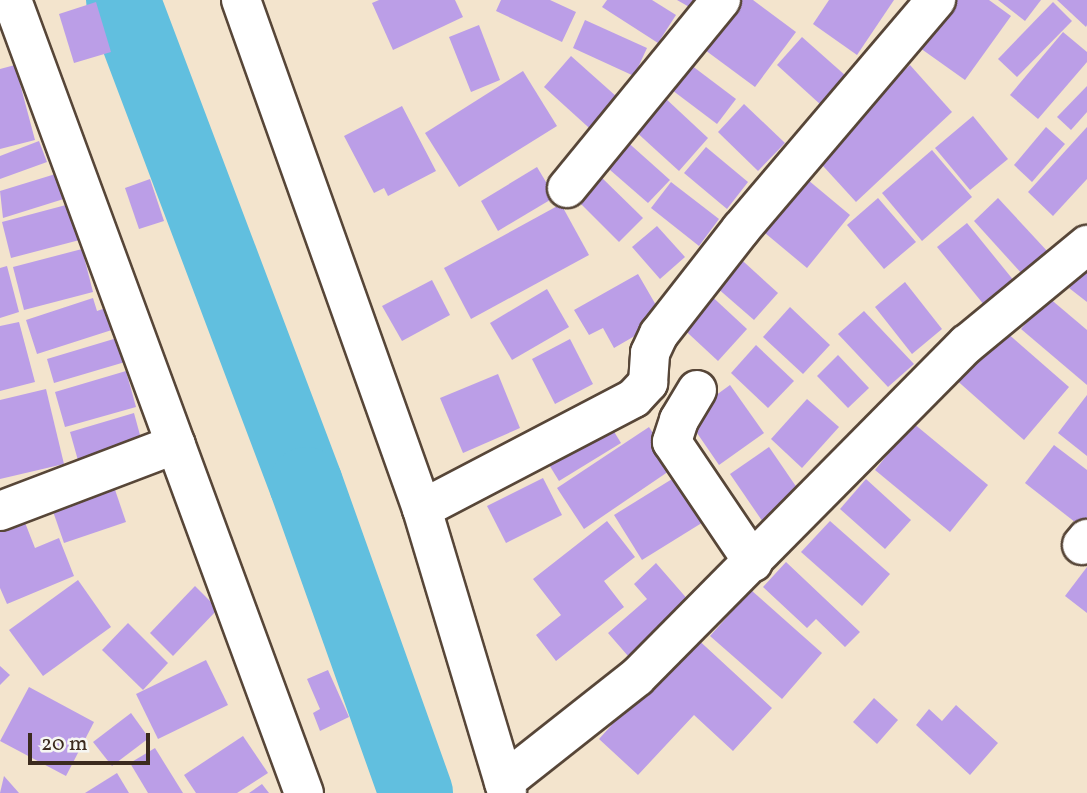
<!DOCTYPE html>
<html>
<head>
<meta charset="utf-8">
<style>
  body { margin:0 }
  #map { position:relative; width:1087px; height:793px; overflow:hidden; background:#f3e4cd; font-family:Vollkorn,serif }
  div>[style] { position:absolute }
  .river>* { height:74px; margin:-37px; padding:0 37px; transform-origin:37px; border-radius:37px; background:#61bfdf }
  .building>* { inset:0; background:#bb9ee7 }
  .roads { filter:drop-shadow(2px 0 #574638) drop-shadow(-2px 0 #574638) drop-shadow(0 2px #574638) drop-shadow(0 -2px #574638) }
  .minor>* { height:38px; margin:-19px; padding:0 19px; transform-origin:19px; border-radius:19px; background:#fff }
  span { translate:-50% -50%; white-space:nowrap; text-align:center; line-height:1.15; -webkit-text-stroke:6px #f6f6f2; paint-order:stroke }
  .scale { position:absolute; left:28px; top:733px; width:122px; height:32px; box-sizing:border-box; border:4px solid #3b2a1e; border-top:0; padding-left:9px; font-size:21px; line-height:24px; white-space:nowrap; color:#3b2a1e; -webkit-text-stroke:5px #f6f6f2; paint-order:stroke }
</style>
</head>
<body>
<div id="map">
  <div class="river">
    <i style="left:123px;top:0;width:517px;rotate:69.29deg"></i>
    <i style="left:306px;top:484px;width:328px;rotate:70.4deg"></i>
  </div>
  <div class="building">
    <i style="clip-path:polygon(379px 0,455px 0,463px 17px,393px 50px,372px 3px)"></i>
    <i style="clip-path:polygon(501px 0,550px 0,576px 12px,562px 42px,496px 11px)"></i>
    <i style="clip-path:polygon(607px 0,652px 0,676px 15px,658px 43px,602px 7px)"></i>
    <i style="clip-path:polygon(677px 0,696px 0,691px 8px)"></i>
    <i style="clip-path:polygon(742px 0,753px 0,796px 32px,755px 87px,705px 50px)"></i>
    <i style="clip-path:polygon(829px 0,894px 0,857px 55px,813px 24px)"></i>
    <i style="clip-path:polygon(943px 0,989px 0,1011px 16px,965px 80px,913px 43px)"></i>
    <i style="clip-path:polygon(998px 0,1041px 0,1025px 21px)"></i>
    <i style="clip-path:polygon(1057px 0,1087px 0,1087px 25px,1086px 27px)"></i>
    <i style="clip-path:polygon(96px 2px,111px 52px,74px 63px,59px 14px)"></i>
    <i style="clip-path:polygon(1053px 2px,1072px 21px,1017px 77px,998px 59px)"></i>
    <i style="clip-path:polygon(585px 20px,647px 48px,634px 76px,573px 48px)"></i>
    <i style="clip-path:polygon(479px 25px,500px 80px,471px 92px,449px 37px)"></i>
    <i style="clip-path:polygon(1063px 32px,1087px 52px,1087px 62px,1038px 119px,1010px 95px)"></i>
    <i style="clip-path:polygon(802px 37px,846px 76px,821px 105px,777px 65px)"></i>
    <i style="clip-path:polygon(571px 56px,626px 105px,598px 136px,544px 87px)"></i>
    <i style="clip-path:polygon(687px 62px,736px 99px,717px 124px,668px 87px)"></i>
    <i style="clip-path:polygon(15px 65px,35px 140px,0 149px,0 69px)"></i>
    <i style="clip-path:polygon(910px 65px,952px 112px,856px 202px,813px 155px)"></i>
    <i style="clip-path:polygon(523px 71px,557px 126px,459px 187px,425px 133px)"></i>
    <i style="clip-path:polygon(1087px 86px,1087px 112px,1071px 130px,1057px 117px)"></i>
    <i style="clip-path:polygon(664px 97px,708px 138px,679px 171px,634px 130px)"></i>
    <i style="clip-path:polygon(744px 104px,785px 143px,758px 171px,718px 132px)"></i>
    <i style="clip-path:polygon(402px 106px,436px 171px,388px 196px,384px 188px,374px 193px,344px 136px)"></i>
    <i style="clip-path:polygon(973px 116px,1008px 159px,970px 190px,935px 148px)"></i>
    <i style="clip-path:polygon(1046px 127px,1065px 144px,1032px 182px,1014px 165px)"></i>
    <i style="clip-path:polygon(1087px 127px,1087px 179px,1053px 216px,1028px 192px)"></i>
    <i style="clip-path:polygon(623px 138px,670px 180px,648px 203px,602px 163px)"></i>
    <i style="clip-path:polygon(39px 141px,47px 162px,0 179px,0 156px)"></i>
    <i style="clip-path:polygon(706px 147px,748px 182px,727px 209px,684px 173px)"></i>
    <i style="clip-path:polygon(932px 150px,972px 197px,922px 241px,882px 193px)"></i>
    <i style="clip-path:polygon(537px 167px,555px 197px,498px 231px,481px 201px)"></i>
    <i style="clip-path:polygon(62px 172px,70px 197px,3px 218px,0 191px)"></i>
    <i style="clip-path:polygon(597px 173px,643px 218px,619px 242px,574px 197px)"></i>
    <i style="clip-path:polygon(150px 179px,164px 221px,139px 229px,125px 188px)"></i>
    <i style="clip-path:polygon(808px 180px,850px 215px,807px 268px,765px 233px)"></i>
    <i style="clip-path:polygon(671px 182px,719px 219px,699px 246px,651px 208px)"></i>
    <i style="clip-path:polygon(878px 198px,916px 242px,884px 269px,847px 225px)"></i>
    <i style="clip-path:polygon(998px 198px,1048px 252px,1023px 275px,974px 221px)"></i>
    <i style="clip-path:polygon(81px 201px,91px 237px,11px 258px,2px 222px)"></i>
    <i style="clip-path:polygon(561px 204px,589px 255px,471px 319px,444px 268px)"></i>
    <i style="clip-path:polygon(967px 223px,1019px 287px,989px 311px,937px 247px)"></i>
    <i style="clip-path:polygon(657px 226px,685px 257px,660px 279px,632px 247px)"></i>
    <i style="clip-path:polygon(82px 249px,93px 292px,24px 310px,13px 267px)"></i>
    <i style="clip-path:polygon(733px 252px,778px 293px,754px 320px,708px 280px)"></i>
    <i style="clip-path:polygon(7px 266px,19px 312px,0 318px,0 268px)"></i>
    <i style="clip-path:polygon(1087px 266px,1087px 302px,1069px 288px)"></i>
    <i style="clip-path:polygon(638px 274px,664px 319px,614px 348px,603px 328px,589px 335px,574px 310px)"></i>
    <i style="clip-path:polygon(432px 280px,450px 315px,402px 341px,382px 306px)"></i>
    <i style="clip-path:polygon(905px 282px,942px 329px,912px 354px,875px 307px)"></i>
    <i style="clip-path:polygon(547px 289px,569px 327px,512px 360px,490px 323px)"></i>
    <i style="clip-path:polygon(705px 290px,747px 329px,718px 361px,676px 322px)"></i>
    <i style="clip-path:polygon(1048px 297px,1087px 330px,1087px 385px,1021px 329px)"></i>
    <i style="clip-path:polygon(93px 298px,97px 311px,111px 306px,118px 328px,37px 354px,26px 320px)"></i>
    <i style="clip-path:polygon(790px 307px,830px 345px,803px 374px,763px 337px)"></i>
    <i style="clip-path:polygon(864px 311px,914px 364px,888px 387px,838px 334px)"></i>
    <i style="clip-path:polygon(19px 322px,35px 382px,0 391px,0 326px)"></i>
    <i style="clip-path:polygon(998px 325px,1069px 387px,1024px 440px,953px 377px)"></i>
    <i style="clip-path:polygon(117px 338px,125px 362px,54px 383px,47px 359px)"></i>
    <i style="clip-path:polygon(570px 339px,593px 384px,555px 404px,532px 359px)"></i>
    <i style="clip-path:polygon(756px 345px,794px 381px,768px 408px,731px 373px)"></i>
    <i style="clip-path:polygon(838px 355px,869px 388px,848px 408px,817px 376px)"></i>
    <i style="clip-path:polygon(126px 371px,136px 407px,65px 427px,55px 392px)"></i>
    <i style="clip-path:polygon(498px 374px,520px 428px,463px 453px,440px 398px)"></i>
    <i style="clip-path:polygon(730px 385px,764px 433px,719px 465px,686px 417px)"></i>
    <i style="clip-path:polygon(46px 389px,64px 464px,0 479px,0 400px)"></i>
    <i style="clip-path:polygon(1087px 395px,1087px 456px,1058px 433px)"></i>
    <i style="clip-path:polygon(594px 399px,621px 443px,559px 481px,532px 437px)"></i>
    <i style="clip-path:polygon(807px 399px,839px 427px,802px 468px,771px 439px)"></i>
    <i style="clip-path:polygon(134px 413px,143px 446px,79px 464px,70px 432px)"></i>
    <i style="clip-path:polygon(913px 423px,988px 485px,950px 532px,875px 470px)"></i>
    <i style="clip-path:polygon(649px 427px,675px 467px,584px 529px,557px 488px)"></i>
    <i style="clip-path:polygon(1054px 445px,1087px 470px,1087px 517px,1080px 526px,1025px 483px)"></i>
    <i style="clip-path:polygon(769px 447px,804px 498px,765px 525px,730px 474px)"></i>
    <i style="clip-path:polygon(685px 471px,713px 516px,642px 560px,614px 515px)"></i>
    <i style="clip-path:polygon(110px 475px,126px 522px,64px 543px,48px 497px)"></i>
    <i style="clip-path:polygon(543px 478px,562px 515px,506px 543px,487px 506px)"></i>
    <i style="clip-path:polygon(866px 479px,911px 520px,885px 549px,840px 509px)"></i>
    <i style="clip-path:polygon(22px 515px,35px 548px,59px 538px,74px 576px,7px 604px,0 588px,0 524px)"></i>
    <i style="clip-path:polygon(607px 521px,635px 557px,604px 581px,624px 607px,556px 661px,536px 635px,561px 615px,533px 579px)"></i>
    <i style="clip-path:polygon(830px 521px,890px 574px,862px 606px,801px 552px)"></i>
    <i style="clip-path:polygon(786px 562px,860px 632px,845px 647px,816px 619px,807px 628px,763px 587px)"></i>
    <i style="clip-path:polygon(656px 563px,696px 609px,635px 664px,608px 633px,647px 599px,634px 584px)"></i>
    <i style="clip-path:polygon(1087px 567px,1087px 613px,1065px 596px)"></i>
    <i style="clip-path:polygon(78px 580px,111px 627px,43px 676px,9px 630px)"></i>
    <i style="clip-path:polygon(195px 586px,218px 609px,173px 656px,150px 633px)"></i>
    <i style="clip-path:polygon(751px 590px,822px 653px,782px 699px,710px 636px)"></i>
    <i style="clip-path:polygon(128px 623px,168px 663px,143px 690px,102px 650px)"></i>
    <i style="clip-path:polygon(693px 635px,772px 708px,733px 751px,694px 715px,638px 775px,599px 739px)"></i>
    <i style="clip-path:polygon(206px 660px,228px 705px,158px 739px,136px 694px)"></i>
    <i style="clip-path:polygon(0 666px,10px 675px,0 685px)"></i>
    <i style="clip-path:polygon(328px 670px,349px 717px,320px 731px,313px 713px,320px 709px,307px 679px)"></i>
    <i style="clip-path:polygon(29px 687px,94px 722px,66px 776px,0 741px)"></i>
    <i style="clip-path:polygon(874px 698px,898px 720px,877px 744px,853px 722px)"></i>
    <i style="clip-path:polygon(956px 705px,998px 743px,970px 775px,916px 725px,929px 709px,942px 721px)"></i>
    <i style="clip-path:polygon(131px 713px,149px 738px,112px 766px,93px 742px)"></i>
    <i style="clip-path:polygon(243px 736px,268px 773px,237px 793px,196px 793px,184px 775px)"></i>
    <i style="clip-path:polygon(155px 748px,183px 793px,148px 793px,130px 763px)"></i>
    <i style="clip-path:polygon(117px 773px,129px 793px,85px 793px)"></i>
    <i style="clip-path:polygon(4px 776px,19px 793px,0 793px)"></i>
    <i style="clip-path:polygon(262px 784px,269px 793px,249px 793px)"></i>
  </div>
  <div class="roads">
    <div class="minor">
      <i style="left:12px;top:0;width:845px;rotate:69.79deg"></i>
      <i style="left:241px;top:0;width:540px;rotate:70.42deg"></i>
      <i style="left:422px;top:509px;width:296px;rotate:73.3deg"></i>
      <i style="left:567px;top:188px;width:243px;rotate:-50.7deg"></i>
      <i style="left:697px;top:390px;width:35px;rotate:121deg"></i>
      <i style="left:679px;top:420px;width:23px;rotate:108deg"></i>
      <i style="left:672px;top:442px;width:145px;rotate:56deg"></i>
      <i style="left:422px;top:509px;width:239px;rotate:-27.6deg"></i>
      <i style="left:634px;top:398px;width:21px;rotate:-47deg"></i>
      <i style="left:648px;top:383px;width:30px;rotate:-86deg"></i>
      <i style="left:650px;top:353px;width:21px;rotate:-65deg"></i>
      <i style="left:659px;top:334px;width:133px;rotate:-52deg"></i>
      <i style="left:741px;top:229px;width:301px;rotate:-49.6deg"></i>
      <i style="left:0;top:511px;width:188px;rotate:-20.8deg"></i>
      <i style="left:1082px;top:545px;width:8px;rotate:-50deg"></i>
      <i style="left:504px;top:782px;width:169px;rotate:-38.3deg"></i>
      <i style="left:637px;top:677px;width:469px;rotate:-45.3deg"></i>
      <i style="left:967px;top:344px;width:156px;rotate:-39.5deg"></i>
    </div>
  </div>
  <div class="scale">20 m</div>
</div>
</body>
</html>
